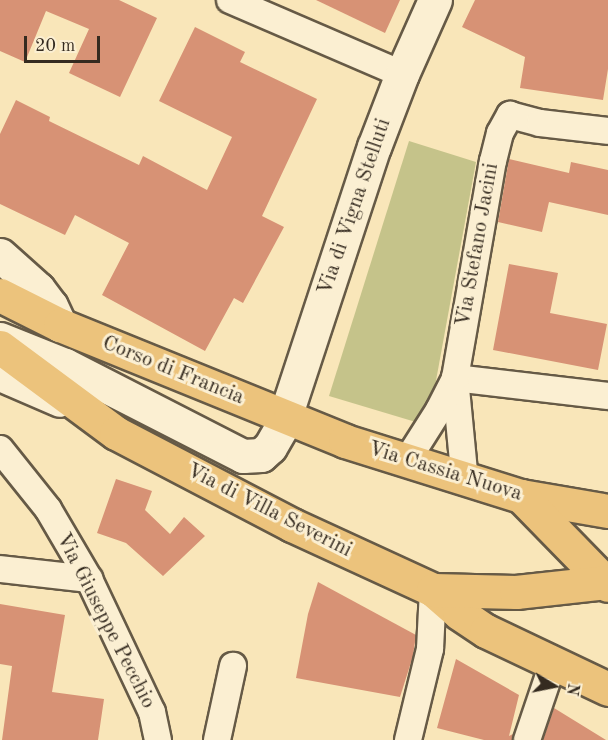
<!DOCTYPE html>
<html>
<head>
<meta charset="utf-8">
<style>
  body { margin:0 }
  #map { position:relative; width:608px; height:740px; overflow:hidden; background:#f9e6b9; font-family:"Old Standard TT",serif }
  div>[style] { position:absolute }
  .green>* { inset:0; background:#c5c38a }
  .building>* { inset:0; background:#d79275 }
  .roads { filter:drop-shadow(2px 0 #665a46) drop-shadow(-2px 0 #665a46) drop-shadow(0 2px #665a46) drop-shadow(0 -2px #665a46) }
  .street>* { height:26px; margin:-13px; padding:0 13px; transform-origin:13px; border-radius:13px; background:#fbefd2 }
  .secondary>* { height:33px; margin:-16.5px; padding:0 16.5px; transform-origin:16.5px; border-radius:16.5px; background:#fbefd2 }
  .primary>* { height:33px; margin:-16.5px; padding:0 16.5px; transform-origin:16.5px; border-radius:16.5px; background:#ecc37c }
  span { translate:-50% -50%; white-space:nowrap; text-align:center; line-height:1.15; -webkit-text-stroke:6px #fbefd2; paint-order:stroke }
  .street-label { font-size:21px; color:#352b20 }
  .north { position:absolute; left:524px; top:656px; width:60px; height:60px; -webkit-text-stroke:4px #fbefd2; paint-order:stroke; rotate:100deg; font-size:16px; font-weight:700; line-height:24px; text-align:center; color:#352b20 }
  .north::after { content:''; display:block; margin:auto; width:21px; height:27px; background:#352b20; clip-path:polygon(50% 0,100% 100%,50% 72%,0 100%) }
  .scale { position:absolute; left:24px; top:36px; width:76px; height:27px; box-sizing:border-box; border:3px solid #352b20; border-top:0; padding-left:8px; font-size:18px; line-height:21px; white-space:nowrap; color:#352b20; -webkit-text-stroke:4px #fbefd2; paint-order:stroke }
</style>
</head>
<body>
<div id="map">
  <div class="green">
    <i style="clip-path:polygon(409px 141px,476px 162px,433px 397px,419px 423px,329px 396px)"></i>
  </div>
  <div class="building">
    <i style="clip-path:polygon(0 0,119px 0,157px 18px,120px 97px,69px 73px,89px 29px,46px 11px,25px 62px,0 51px)"></i>
    <i style="clip-path:polygon(316px 0,400px 0,385px 33px)"></i>
    <i style="clip-path:polygon(475px 0,608px 0,608px 69px,603px 100px,520px 88px,525px 57px,462px 27px)"></i>
    <i style="clip-path:polygon(195px 27px,245px 52px,240px 62px,317px 99px,262px 216px,284px 227px,243px 303px,234px 298px,205px 351px,102px 295px,129px 243px,75px 215px,65px 235px,0 204px,0 134px,16px 100px,50px 117px,49px 121px,139px 165px,143px 156px,207px 190px,232px 137px,159px 101px)"></i>
    <i style="clip-path:polygon(509px 159px,569px 173px,571px 162px,608px 170px,608px 215px,549px 202px,542px 232px,498px 222px)"></i>
    <i style="clip-path:polygon(509px 264px,558px 273px,550px 313px,607px 324px,598px 370px,493px 350px)"></i>
    <i style="clip-path:polygon(116px 479px,152px 491px,145px 510px,170px 534px,184px 517px,205px 536px,163px 576px,126px 543px,97px 533px)"></i>
    <i style="clip-path:polygon(318px 582px,416px 635px,413px 656px,400px 697px,296px 678px,308px 614px)"></i>
    <i style="clip-path:polygon(0 604px,65px 615px,52px 692px,104px 699px,98px 740px,2px 740px,12px 666px,0 664px)"></i>
    <i style="clip-path:polygon(456px 659px,519px 695px,509px 736px,513px 734px,512px 740px,484px 740px,437px 728px)"></i>
    <i style="clip-path:polygon(554px 708px,606px 740px,543px 740px)"></i>
  </div>
  <div class="roads">
    <div class="street">
      <i style="left:230px;top:0;width:187px;rotate:23.3deg"></i>
      <i style="left:0;top:378px;width:65px;rotate:23.4deg"></i>
      <i style="left:455px;top:378px;width:154px;rotate:6.7deg"></i>
      <i style="left:455px;top:378px;width:103px;rotate:84.5deg"></i>
      <i style="left:0;top:449px;width:77px;rotate:51.3deg"></i>
      <i style="left:48px;top:509px;width:81px;rotate:59.6deg"></i>
      <i style="left:89px;top:579px;width:147px;rotate:64.7deg"></i>
      <i style="left:152px;top:712px;width:29px;rotate:78deg"></i>
      <i style="left:406px;top:462px;width:62px;rotate:-57.6deg"></i>
      <i style="left:439px;top:410px;width:36px;rotate:-63deg"></i>
      <i style="left:455px;top:378px;width:220px;rotate:-80.1deg"></i>
      <i style="left:493px;top:161px;width:29px;rotate:-76deg"></i>
      <i style="left:500px;top:133px;width:21px;rotate:-61deg"></i>
      <i style="left:510px;top:115px;width:31px;rotate:15deg"></i>
      <i style="left:540px;top:123px;width:68px;rotate:6.7deg"></i>
      <i style="left:0;top:569px;width:90px;rotate:6.4deg"></i>
      <i style="left:217px;top:740px;width:76px;rotate:-77.8deg"></i>
      <i style="left:408px;top:740px;width:94px;rotate:-76.4deg"></i>
      <i style="left:430px;top:649px;width:59px;rotate:-87.1deg"></i>
      <i style="left:527px;top:740px;width:81px;rotate:-71.3deg"></i>
    </div>
    <div class="secondary">
      <i style="left:0;top:255px;width:51px;rotate:41.8deg"></i>
      <i style="left:38px;top:289px;width:21px;rotate:53deg"></i>
      <i style="left:51px;top:306px;width:21px;rotate:65deg"></i>
      <i style="left:0;top:339px;width:70px;rotate:21.8deg"></i>
      <i style="left:65px;top:365px;width:200px;rotate:27.1deg"></i>
      <i style="left:243px;top:456px;width:18px;rotate:-3deg"></i>
      <i style="left:261px;top:455px;width:12px;rotate:-42deg"></i>
      <i style="left:270px;top:447px;width:24px;rotate:-60deg"></i>
      <i style="left:282px;top:426px;width:294px;rotate:-71.8deg"></i>
      <i style="left:374px;top:147px;width:78px;rotate:-69deg"></i>
      <i style="left:402px;top:74px;width:81px;rotate:-66deg"></i>
    </div>
    <div class="primary">
      <i style="left:0;top:295px;width:67px;rotate:26.6deg"></i>
      <i style="left:60px;top:325px;width:308px;rotate:22.1deg"></i>
      <i style="left:345px;top:441px;width:184px;rotate:17.4deg"></i>
      <i style="left:521px;top:496px;width:88px;rotate:9.8deg"></i>
      <i style="left:0;top:347px;width:144px;rotate:36.6deg"></i>
      <i style="left:116px;top:433px;width:199px;rotate:27.6deg"></i>
      <i style="left:292px;top:525px;width:155px;rotate:24.7deg"></i>
      <i style="left:433px;top:590px;width:35px;rotate:41deg"></i>
      <i style="left:459px;top:613px;width:32px;rotate:34deg"></i>
      <i style="left:486px;top:631px;width:135px;rotate:25.4deg"></i>
      <i style="left:521px;top:496px;width:124px;rotate:45.7deg"></i>
      <i style="left:433px;top:590px;width:83px;rotate:1.4deg"></i>
      <i style="left:516px;top:592px;width:93px;rotate:-6.2deg"></i>
    </div>
  </div>
  <div class="street-label">
    <span style="left:355px;top:207px;rotate:-71deg">Via di Vigna Stelluti</span>
    <span style="left:478px;top:245px;rotate:-80deg">Via Stefano Jacini</span>
    <span style="left:173px;top:371px;rotate:22deg">Corso di Francia</span>
    <span style="left:445px;top:472px;rotate:17deg">Via Cassia Nuova</span>
    <span style="left:269px;top:511px;rotate:27deg">Via di Villa Severini</span>
    <span style="left:105px;top:621px;rotate:63deg">Via Giuseppe Pecchio</span>
  </div>
  <div class="north">N</div>
  <div class="scale">20 m</div>
</div>
</body>
</html>
